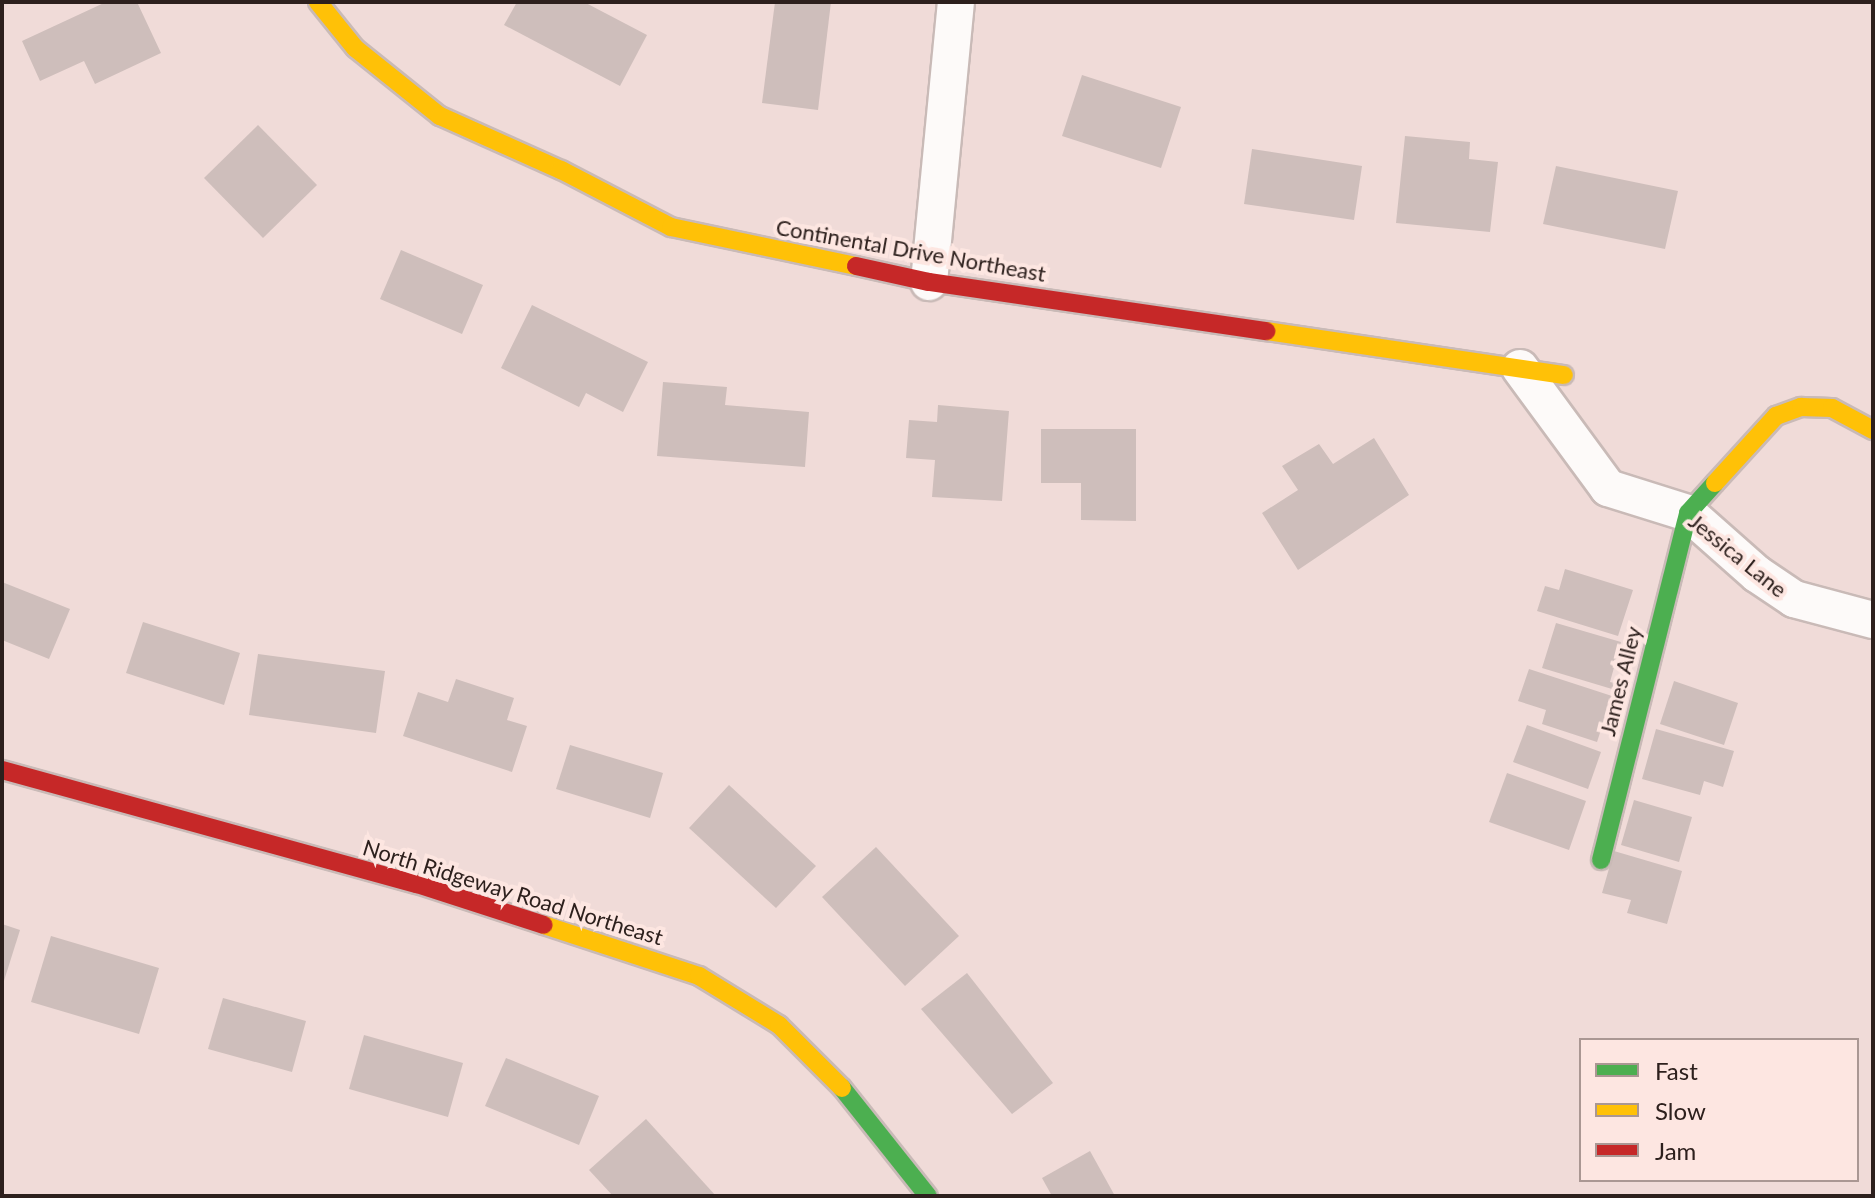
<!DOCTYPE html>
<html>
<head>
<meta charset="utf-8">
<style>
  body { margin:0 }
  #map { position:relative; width:1875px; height:1198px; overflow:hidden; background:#f0dbd8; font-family:Lato,sans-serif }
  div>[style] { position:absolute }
  .building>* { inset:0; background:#cebebb }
  .roads { filter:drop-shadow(2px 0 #c9bab7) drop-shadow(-2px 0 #c9bab7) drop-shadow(0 2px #c9bab7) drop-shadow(0 -2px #c9bab7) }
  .street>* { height:36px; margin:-18px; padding:0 18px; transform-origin:18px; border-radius:18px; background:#fdfaf9 }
  .fast>* { height:18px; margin:-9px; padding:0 9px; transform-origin:9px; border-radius:9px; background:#4caf50 }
  .slow>* { height:18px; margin:-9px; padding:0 9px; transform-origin:9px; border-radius:9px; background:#ffc107 }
  .jam>* { height:18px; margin:-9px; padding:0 9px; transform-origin:9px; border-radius:9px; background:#c62828 }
  span { translate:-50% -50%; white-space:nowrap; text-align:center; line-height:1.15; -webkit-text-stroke:8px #fde6e1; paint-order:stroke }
  .street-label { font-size:22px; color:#2d201d }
  .frame { position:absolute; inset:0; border:4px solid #2d201d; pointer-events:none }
  .legend { position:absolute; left:1579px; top:1038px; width:280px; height:144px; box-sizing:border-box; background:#fde6e1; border:2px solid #aa9793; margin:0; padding:10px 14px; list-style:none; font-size:24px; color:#2d201d }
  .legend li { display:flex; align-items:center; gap:16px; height:40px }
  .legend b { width:40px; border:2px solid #aa9793 }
</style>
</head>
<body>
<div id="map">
  <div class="building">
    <i style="clip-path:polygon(106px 2px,137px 2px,161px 53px,95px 84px,84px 61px,40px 81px,22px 41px)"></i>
    <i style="clip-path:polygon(517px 2px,584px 2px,647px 35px,620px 86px,504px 25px)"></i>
    <i style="clip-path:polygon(775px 2px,831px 2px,818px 110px,762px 103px)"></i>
    <i style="clip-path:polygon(1082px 75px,1181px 107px,1161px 168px,1062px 136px)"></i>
    <i style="clip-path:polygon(258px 125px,317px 185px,263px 238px,204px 178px)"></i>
    <i style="clip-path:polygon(1405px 136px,1470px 142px,1469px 159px,1498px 162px,1490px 232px,1396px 223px)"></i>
    <i style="clip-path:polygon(1252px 149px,1362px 166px,1354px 220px,1244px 204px)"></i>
    <i style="clip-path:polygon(1556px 166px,1678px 191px,1665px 249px,1543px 224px)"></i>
    <i style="clip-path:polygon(401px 250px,483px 285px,462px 334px,380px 299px)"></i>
    <i style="clip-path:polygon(532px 305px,648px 362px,623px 412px,586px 393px,579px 407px,501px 368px)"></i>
    <i style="clip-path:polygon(663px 382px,727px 387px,725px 405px,809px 412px,805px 467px,657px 456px)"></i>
    <i style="clip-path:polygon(938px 405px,1009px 411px,1002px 501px,932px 497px,935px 460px,906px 458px,909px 420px,937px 422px)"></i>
    <i style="clip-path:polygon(1041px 429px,1136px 429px,1136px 521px,1081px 520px,1081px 483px,1041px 483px)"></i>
    <i style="clip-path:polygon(1374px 438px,1409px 495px,1298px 570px,1262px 513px,1298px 490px,1282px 466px,1319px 444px,1333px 464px)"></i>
    <i style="clip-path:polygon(1565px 569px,1633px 590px,1618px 636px,1537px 611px,1545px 586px,1559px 590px)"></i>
    <i style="clip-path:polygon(2px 582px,70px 609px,49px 659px,2px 640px)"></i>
    <i style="clip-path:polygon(143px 622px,240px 653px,224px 705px,126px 673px)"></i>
    <i style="clip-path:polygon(1556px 623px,1621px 642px,1610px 682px,1614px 683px,1612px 689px,1542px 668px)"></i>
    <i style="clip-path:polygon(258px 654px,385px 671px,376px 733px,249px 715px)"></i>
    <i style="clip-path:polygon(1529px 669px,1612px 696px,1597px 742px,1542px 724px,1546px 710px,1518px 701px)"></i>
    <i style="clip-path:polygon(456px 679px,514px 698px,507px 720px,527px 726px,512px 772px,403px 736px,418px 692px,448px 702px)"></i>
    <i style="clip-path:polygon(1674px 681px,1738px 703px,1724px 745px,1660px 724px)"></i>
    <i style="clip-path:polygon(1527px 725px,1601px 752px,1588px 789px,1513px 762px)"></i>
    <i style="clip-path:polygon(1656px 729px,1734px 751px,1723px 787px,1704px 781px,1700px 795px,1642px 779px)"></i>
    <i style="clip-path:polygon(570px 745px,663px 773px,650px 818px,556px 789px)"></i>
    <i style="clip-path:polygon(1507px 773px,1586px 801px,1569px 850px,1489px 822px)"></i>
    <i style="clip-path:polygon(729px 785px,816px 866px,776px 908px,689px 828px)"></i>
    <i style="clip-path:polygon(1634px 800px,1692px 817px,1679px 862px,1621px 845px)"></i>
    <i style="clip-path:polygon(876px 847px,959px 936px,905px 986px,822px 897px)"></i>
    <i style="clip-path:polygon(1614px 851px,1682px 871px,1667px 924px,1627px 913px,1631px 900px,1602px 893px)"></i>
    <i style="clip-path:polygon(2px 924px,20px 930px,3px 984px,2px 984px)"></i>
    <i style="clip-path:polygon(51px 936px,159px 968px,139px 1034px,31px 1002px)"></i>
    <i style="clip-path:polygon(967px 973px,1053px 1083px,1012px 1114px,921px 1009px)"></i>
    <i style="clip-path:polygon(223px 998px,306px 1021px,292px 1072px,208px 1049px)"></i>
    <i style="clip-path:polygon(364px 1035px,463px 1063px,448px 1117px,349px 1089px)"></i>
    <i style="clip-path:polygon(506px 1058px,599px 1096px,579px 1145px,485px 1106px)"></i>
    <i style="clip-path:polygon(646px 1119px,716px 1196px,613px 1196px,589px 1170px)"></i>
    <i style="clip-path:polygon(1090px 1151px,1115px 1196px,1052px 1196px,1042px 1178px)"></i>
  </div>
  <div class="roads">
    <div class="street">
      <i style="left:929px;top:282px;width:281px;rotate:-84.5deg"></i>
      <i style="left:1520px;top:368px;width:149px;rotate:53.7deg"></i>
      <i style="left:1608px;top:488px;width:84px;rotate:17.4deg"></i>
      <i style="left:1688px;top:513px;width:92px;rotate:41.5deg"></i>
      <i style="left:1757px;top:574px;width:45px;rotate:34deg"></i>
      <i style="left:1794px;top:599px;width:82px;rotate:14.9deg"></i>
    </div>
    <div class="fast">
      <i style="left:1601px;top:860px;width:358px;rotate:-75.9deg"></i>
      <i style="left:1688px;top:513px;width:40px;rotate:-48deg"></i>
      <i style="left:842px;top:1088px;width:138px;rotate:51.5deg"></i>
    </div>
    <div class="slow">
      <i style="left:318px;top:2px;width:59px;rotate:51.2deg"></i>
      <i style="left:355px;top:48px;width:109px;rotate:38.7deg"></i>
      <i style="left:440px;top:116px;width:133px;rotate:24.1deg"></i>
      <i style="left:561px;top:170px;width:124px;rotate:27.4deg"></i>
      <i style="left:671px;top:227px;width:189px;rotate:11.9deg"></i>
      <i style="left:1266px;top:331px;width:301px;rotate:8.4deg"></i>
      <i style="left:1715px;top:483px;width:91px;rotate:-47.7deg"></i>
      <i style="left:1776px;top:416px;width:27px;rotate:-20deg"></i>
      <i style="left:1801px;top:407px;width:31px;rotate:2deg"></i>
      <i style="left:1832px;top:408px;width:47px;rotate:28.2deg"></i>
      <i style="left:544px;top:925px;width:163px;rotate:18.2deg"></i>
      <i style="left:699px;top:976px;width:94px;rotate:31.5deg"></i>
      <i style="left:779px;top:1025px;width:89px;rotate:45deg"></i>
    </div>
    <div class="jam">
      <i style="left:856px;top:266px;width:75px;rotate:12.4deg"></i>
      <i style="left:929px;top:282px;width:341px;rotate:8.3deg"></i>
      <i style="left:2px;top:770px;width:430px;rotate:15.4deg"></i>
      <i style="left:417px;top:884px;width:133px;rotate:17.9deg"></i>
    </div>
  </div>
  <div class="street-label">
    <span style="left:911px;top:250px;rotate:10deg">Continental Drive Northeast</span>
    <span style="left:1738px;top:555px;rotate:39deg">Jessica Lane</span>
    <span style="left:1620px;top:681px;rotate:-76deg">James Alley</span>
    <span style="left:513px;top:892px;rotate:17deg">North Ridgeway Road Northeast</span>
  </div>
  <div class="frame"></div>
  <ul class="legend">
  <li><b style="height:10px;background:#4caf50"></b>Fast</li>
  <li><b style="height:10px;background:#ffc107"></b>Slow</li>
  <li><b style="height:10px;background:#c62828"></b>Jam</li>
  </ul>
</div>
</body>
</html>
